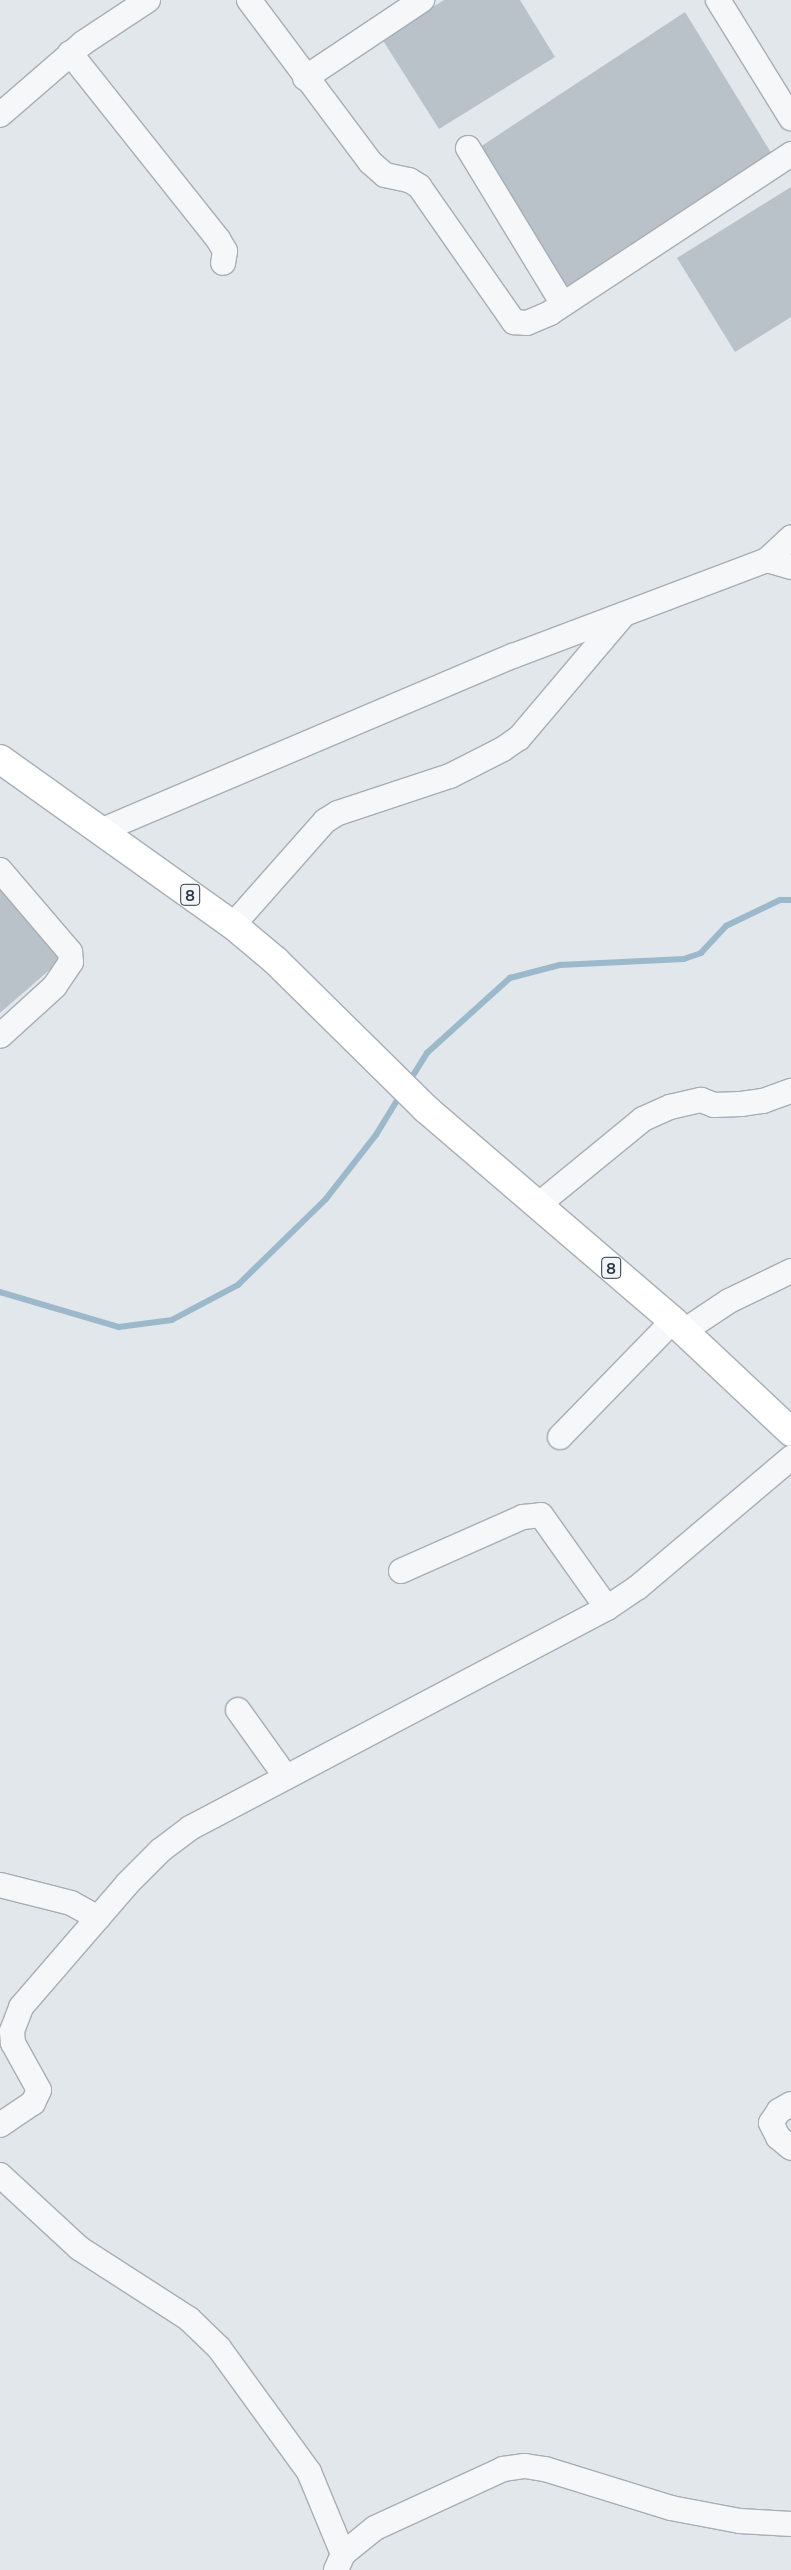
<!DOCTYPE html>
<html>
<head>
<meta charset="utf-8">
<style>
  body { margin:0 }
  #map { position:relative; width:791px; height:2570px; overflow:hidden; background:#e2e7eb; font-family:Mulish,sans-serif }
  div>[style] { position:absolute }
  .stream>* { height:5.5px; margin:-2.75px; padding:0 2.75px; transform-origin:2.75px; border-radius:2.75px; background:#9cb9cc }
  .building>* { inset:0; background:#b9c1c9 }
  .roads { filter:drop-shadow(1px 0 #a7aeb6) drop-shadow(-1px 0 #a7aeb6) drop-shadow(0 1px #a7aeb6) drop-shadow(0 -1px #a7aeb6) }
  .minor>* { height:24px; margin:-12px; padding:0 12px; transform-origin:12px; border-radius:12px; background:#f5f7f9 }
  .highway>* { height:28px; margin:-14px; padding:0 14px; transform-origin:14px; border-radius:14px; background:#fff }
  span { translate:-50% -50%; white-space:nowrap; text-align:center; line-height:1.15; -webkit-text-stroke:4px #f2f5f8; paint-order:stroke }
  .shield-label span { padding:1px 4px; background:#f2f5f8; border:1px solid; border-radius:4px; -webkit-text-stroke-width:0 }
  .shield-label { font-size:16px; color:#293644; font-weight:700 }
</style>
</head>
<body>
<div id="map">
  <div class="stream">
    <i style="left:409px;top:1082px;width:34px;rotate:-58deg"></i>
    <i style="left:427px;top:1053px;width:112px;rotate:-42.1deg"></i>
    <i style="left:510px;top:978px;width:52px;rotate:-14.6deg"></i>
    <i style="left:560px;top:965px;width:124px;rotate:-2.8deg"></i>
    <i style="left:684px;top:959px;width:18px;rotate:-19deg"></i>
    <i style="left:701px;top:953px;width:37px;rotate:-47deg"></i>
    <i style="left:726px;top:926px;width:60px;rotate:-25.7deg"></i>
    <i style="left:780px;top:900px;width:11px"></i>
    <i style="left:0;top:1292px;width:124px;rotate:16.4deg"></i>
    <i style="left:119px;top:1327px;width:53px;rotate:-7.5deg"></i>
    <i style="left:172px;top:1320px;width:75px;rotate:-27.9deg"></i>
    <i style="left:238px;top:1285px;width:123px;rotate:-44.3deg"></i>
    <i style="left:326px;top:1199px;width:81px;rotate:-52deg"></i>
    <i style="left:376px;top:1135px;width:48px;rotate:-58.6deg"></i>
  </div>
  <div class="building">
    <i style="clip-path:polygon(444px 0,520px 0,555px 57px,439px 129px,382px 39px)"></i>
    <i style="clip-path:polygon(685px 12px,776px 161px,569px 296px,471px 153px)"></i>
    <i style="clip-path:polygon(791px 187px,791px 317px,735px 352px,677px 258px)"></i>
    <i style="clip-path:polygon(0 888px,62px 959px,0 1013px)"></i>
  </div>
  <div class="roads">
    <div class="minor">
      <i style="left:249px;top:0;width:202px;rotate:53.2deg"></i>
      <i style="left:370px;top:162px;width:20px;rotate:41deg"></i>
      <i style="left:385px;top:175px;width:25px;rotate:12deg"></i>
      <i style="left:409px;top:180px;width:12px;rotate:31deg"></i>
      <i style="left:419px;top:186px;width:166px;rotate:55.1deg"></i>
      <i style="left:514px;top:322px;width:13px;rotate:4deg"></i>
      <i style="left:527px;top:323px;width:25px;rotate:-23deg"></i>
      <i style="left:550px;top:313px;width:289px;rotate:-33.4deg"></i>
      <i style="left:718px;top:0;width:139px;rotate:58.3deg"></i>
      <i style="left:70px;top:53px;width:238px;rotate:51.5deg"></i>
      <i style="left:218px;top:239px;width:14px;rotate:60deg"></i>
      <i style="left:225px;top:251px;width:12px;rotate:99deg"></i>
      <i style="left:305px;top:78px;width:141px;rotate:-33.7deg"></i>
      <i style="left:0;top:115px;width:110px;rotate:-40.9deg"></i>
      <i style="left:83px;top:43px;width:78px;rotate:-33.5deg"></i>
      <i style="left:468px;top:148px;width:183px;rotate:58.7deg"></i>
      <i style="left:767px;top:560px;width:25px;rotate:16deg"></i>
      <i style="left:100px;top:831px;width:449px;rotate:-23deg"></i>
      <i style="left:513px;top:656px;width:272px;rotate:-20.7deg"></i>
      <i style="left:767px;top:560px;width:33px;rotate:-43deg"></i>
      <i style="left:0;top:870px;width:108px;rotate:49.5deg"></i>
      <i style="left:70px;top:952px;width:10px;rotate:84deg"></i>
      <i style="left:71px;top:962px;width:29px;rotate:124deg"></i>
      <i style="left:55px;top:986px;width:74px;rotate:137.7deg"></i>
      <i style="left:233px;top:925px;width:139px;rotate:-48.5deg"></i>
      <i style="left:325px;top:821px;width:15px;rotate:-32deg"></i>
      <i style="left:338px;top:813px;width:118px;rotate:-18.3deg"></i>
      <i style="left:450px;top:776px;width:59px;rotate:-27deg"></i>
      <i style="left:503px;top:749px;width:19px;rotate:-35deg"></i>
      <i style="left:519px;top:738px;width:162px;rotate:-49.7deg"></i>
      <i style="left:538px;top:1205px;width:136px;rotate:-39.3deg"></i>
      <i style="left:643px;top:1119px;width:30px;rotate:-24deg"></i>
      <i style="left:670px;top:1107px;width:32px;rotate:-13deg"></i>
      <i style="left:701px;top:1100px;width:14px;rotate:21deg"></i>
      <i style="left:714px;top:1105px;width:27px;rotate:-2deg"></i>
      <i style="left:741px;top:1104px;width:22px;rotate:-8deg"></i>
      <i style="left:763px;top:1101px;width:30px;rotate:-20deg"></i>
      <i style="left:684px;top:1331px;width:54px;rotate:-33.7deg"></i>
      <i style="left:729px;top:1301px;width:69px;rotate:-25.8deg"></i>
      <i style="left:560px;top:1437px;width:162px;rotate:-45.8deg"></i>
      <i style="left:401px;top:1571px;width:133px;rotate:-23.9deg"></i>
      <i style="left:523px;top:1517px;width:18px;rotate:-6deg"></i>
      <i style="left:541px;top:1515px;width:114px;rotate:54.6deg"></i>
      <i style="left:238px;top:1710px;width:82px;rotate:54.4deg"></i>
      <i style="left:0;top:1885px;width:73px;rotate:14.2deg"></i>
      <i style="left:71px;top:1903px;width:31px;rotate:29deg"></i>
      <i style="left:791px;top:2104px;width:14px;rotate:150deg"></i>
      <i style="left:779px;top:2111px;width:14px;rotate:124deg"></i>
      <i style="left:771px;top:2123px;width:16px;rotate:63deg"></i>
      <i style="left:778px;top:2137px;width:17px;rotate:40deg"></i>
      <i style="left:0;top:2125px;width:40px;rotate:-34deg"></i>
      <i style="left:33px;top:2103px;width:14px;rotate:-65deg"></i>
      <i style="left:39px;top:2090px;width:54px;rotate:-119deg"></i>
      <i style="left:13px;top:2043px;width:12px;rotate:-95deg"></i>
      <i style="left:12px;top:2031px;width:26px;rotate:-69deg"></i>
      <i style="left:21px;top:2007px;width:162px;rotate:-49.2deg"></i>
      <i style="left:127px;top:1884px;width:48px;rotate:-45deg"></i>
      <i style="left:161px;top:1850px;width:36px;rotate:-37deg"></i>
      <i style="left:190px;top:1828px;width:471px;rotate:-27.8deg"></i>
      <i style="left:607px;top:1608px;width:36px;rotate:-34deg"></i>
      <i style="left:637px;top:1588px;width:202px;rotate:-40.2deg"></i>
      <i style="left:0;top:2175px;width:108px;rotate:42.7deg"></i>
      <i style="left:79px;top:2248px;width:131px;rotate:32.8deg"></i>
      <i style="left:189px;top:2319px;width:42px;rotate:44deg"></i>
      <i style="left:219px;top:2348px;width:153px;rotate:54deg"></i>
      <i style="left:309px;top:2472px;width:89px;rotate:67.5deg"></i>
      <i style="left:336px;top:2570px;width:17px;rotate:-66deg"></i>
      <i style="left:343px;top:2554px;width:41px;rotate:-39.1deg"></i>
      <i style="left:375px;top:2528px;width:141px;rotate:-24.7deg"></i>
      <i style="left:503px;top:2469px;width:22px;rotate:-8deg"></i>
      <i style="left:525px;top:2466px;width:20px;rotate:9deg"></i>
      <i style="left:545px;top:2469px;width:132px;rotate:17.2deg"></i>
      <i style="left:671px;top:2508px;width:70px;rotate:10.7deg"></i>
      <i style="left:740px;top:2521px;width:51px;rotate:3.4deg"></i>
    </div>
    <div class="highway">
      <i style="left:0;top:759px;width:286px;rotate:35.5deg"></i>
      <i style="left:233px;top:925px;width:56px;rotate:39.9deg"></i>
      <i style="left:276px;top:961px;width:211px;rotate:44.6deg"></i>
      <i style="left:426px;top:1109px;width:326px;rotate:40.6deg"></i>
      <i style="left:673px;top:1321px;width:162px;rotate:43.2deg"></i>
    </div>
  </div>
  <div class="shield-label">
    <span style="left:190px;top:895px">8</span>
    <span style="left:611px;top:1268px">8</span>
  </div>
</div>
</body>
</html>
